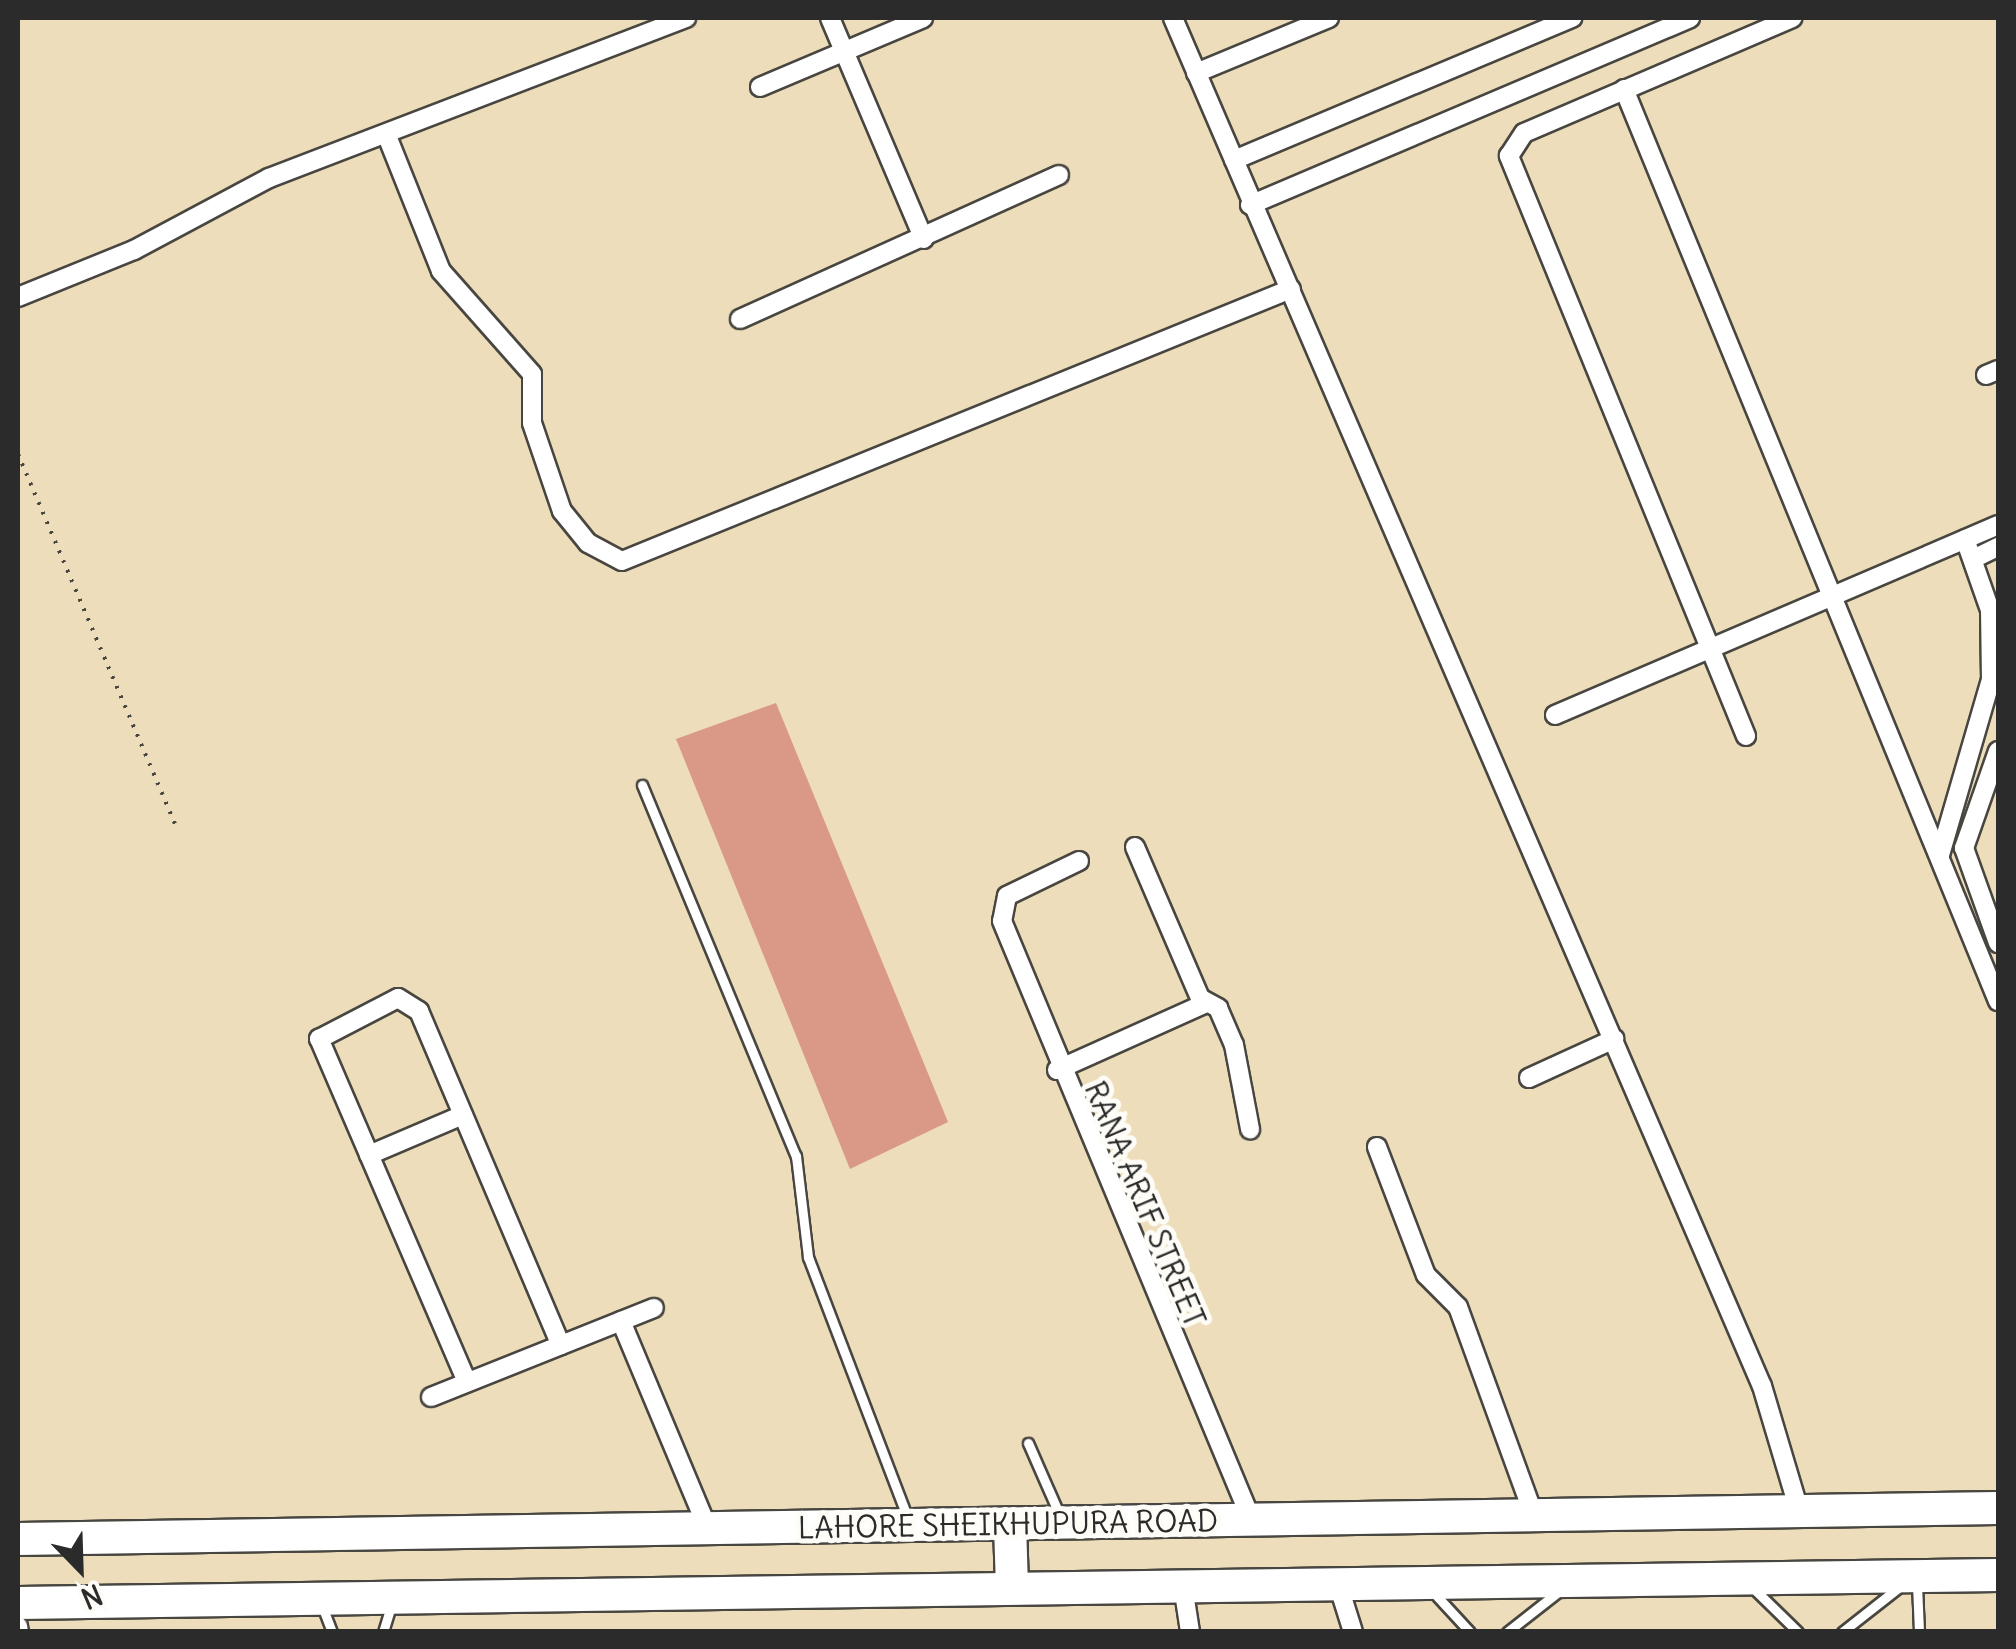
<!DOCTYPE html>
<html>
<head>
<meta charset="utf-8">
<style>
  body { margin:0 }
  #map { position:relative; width:2016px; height:1649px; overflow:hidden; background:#edddba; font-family:Delius,sans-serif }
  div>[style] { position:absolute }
  .building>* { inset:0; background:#d99986 }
  .path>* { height:4px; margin-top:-2px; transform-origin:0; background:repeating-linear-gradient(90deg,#484640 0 2.5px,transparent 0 10.5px) }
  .roads { filter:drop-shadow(2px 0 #484640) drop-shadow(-2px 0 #484640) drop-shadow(0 2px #484640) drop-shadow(0 -2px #484640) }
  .lane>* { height:9px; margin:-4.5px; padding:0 4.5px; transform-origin:4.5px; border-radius:4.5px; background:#fff }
  .street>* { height:18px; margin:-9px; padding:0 9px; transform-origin:9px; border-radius:9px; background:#fff }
  .highway>* { height:32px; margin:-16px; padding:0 16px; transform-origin:16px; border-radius:16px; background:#fff }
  span { translate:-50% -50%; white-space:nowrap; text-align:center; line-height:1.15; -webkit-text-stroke:10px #fdfcf7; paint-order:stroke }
  .street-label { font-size:30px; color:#2b2b2b }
  .frame { position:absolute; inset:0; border:20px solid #2b2b2b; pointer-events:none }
  .north { position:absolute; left:30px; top:1519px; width:100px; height:100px; -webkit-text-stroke:8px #fdfcf7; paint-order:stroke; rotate:157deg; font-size:28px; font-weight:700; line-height:40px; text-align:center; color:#2b2b2b }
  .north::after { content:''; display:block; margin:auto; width:35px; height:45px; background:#2b2b2b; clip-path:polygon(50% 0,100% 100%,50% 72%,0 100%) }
</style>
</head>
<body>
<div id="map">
  <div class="building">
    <i style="clip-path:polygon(776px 703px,948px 1122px,850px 1169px,676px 739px)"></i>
  </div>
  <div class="path">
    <i style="left:18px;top:454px;width:404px;rotate:67deg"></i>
  </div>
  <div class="roads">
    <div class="lane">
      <i style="left:642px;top:785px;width:402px;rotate:67.5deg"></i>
      <i style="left:796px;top:1156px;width:102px;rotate:83.2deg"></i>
      <i style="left:808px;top:1257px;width:277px;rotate:69.1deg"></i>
      <i style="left:1028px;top:1443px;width:80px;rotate:66.3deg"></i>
      <i style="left:1917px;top:1584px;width:48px;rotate:87.6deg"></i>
      <i style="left:1753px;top:1588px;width:63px;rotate:44.4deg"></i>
      <i style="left:1434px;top:1593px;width:53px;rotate:47.3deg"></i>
      <i style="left:322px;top:1606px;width:28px;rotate:69deg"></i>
      <i style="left:383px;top:1632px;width:28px;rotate:-73deg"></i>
      <i style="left:1507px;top:1632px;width:65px;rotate:-38.1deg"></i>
      <i style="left:1842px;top:1632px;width:71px;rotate:-38.2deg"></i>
    </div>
    <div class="street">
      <i style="left:830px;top:18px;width:240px;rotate:67deg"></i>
      <i style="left:1173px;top:18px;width:1489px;rotate:66.71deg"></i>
      <i style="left:1762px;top:1386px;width:129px;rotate:73.4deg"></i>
      <i style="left:1196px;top:73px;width:144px;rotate:-22.5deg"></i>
      <i style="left:760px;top:87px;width:177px;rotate:-22.9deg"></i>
      <i style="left:1624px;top:89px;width:986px;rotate:67.7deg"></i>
      <i style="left:387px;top:136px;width:145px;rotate:68.2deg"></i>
      <i style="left:441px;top:271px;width:137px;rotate:48.5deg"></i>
      <i style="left:532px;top:374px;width:49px;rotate:90deg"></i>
      <i style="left:532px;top:423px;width:93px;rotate:71.2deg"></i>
      <i style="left:562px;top:511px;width:41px;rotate:50.9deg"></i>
      <i style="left:588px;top:543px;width:38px;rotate:28deg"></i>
      <i style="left:622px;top:561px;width:722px;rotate:-22.13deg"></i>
      <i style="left:1234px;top:160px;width:367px;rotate:-22.8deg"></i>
      <i style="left:1250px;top:205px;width:478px;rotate:-23deg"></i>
      <i style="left:18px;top:297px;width:125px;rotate:-22.1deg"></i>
      <i style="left:134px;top:250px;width:153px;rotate:-28.1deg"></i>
      <i style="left:269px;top:178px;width:447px;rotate:-21deg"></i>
      <i style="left:740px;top:319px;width:350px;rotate:-24.3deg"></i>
      <i style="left:1986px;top:375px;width:13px;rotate:-23deg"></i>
      <i style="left:1973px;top:559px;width:28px;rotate:-26deg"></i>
      <i style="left:1555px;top:715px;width:482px;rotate:-23.2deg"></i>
      <i style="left:1746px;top:736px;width:627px;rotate:-112.23deg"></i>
      <i style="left:1509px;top:156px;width:27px;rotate:-57deg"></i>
      <i style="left:1524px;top:133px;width:292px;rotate:-23.2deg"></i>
      <i style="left:1998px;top:751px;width:103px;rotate:109.3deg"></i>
      <i style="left:1964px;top:848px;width:101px;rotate:70.3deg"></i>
      <i style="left:1135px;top:847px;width:164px;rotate:66.7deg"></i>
      <i style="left:1200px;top:998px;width:21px;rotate:29deg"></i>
      <i style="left:1218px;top:1008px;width:40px;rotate:66.6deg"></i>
      <i style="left:1234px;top:1045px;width:86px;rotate:79.2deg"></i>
      <i style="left:1940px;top:855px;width:182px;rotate:-73.8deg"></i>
      <i style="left:1991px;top:680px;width:70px;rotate:-90.8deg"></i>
      <i style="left:1990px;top:610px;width:75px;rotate:-109.4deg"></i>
      <i style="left:1079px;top:861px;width:80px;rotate:154.1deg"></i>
      <i style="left:1007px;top:896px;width:25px;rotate:101deg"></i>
      <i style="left:1002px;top:921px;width:648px;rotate:67.39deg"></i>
      <i style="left:1057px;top:1070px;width:163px;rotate:-24.2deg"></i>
      <i style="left:1529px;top:1078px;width:94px;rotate:-24.6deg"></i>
      <i style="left:1377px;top:1147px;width:137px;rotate:69.1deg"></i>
      <i style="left:1426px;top:1275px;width:45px;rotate:45deg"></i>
      <i style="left:1458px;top:1307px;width:225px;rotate:70deg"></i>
      <i style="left:369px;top:1155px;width:102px;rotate:-23.1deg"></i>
      <i style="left:621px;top:1321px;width:225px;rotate:67.3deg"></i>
      <i style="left:467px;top:1382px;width:374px;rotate:-113.3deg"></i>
      <i style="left:319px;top:1039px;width:89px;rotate:-27.4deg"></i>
      <i style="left:398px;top:998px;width:25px;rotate:32deg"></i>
      <i style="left:419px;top:1011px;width:363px;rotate:67deg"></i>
      <i style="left:431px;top:1397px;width:240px;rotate:-21.8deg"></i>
      <i style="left:1338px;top:1584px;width:50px;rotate:72.6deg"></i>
      <i style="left:1183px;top:1586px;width:47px;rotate:81.3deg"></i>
      <i style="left:18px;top:1626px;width:6px;rotate:81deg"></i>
    </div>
    <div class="highway">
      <i style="left:1010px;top:1524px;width:62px;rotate:88.2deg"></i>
      <i style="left:18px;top:1539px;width:1980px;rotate:-0.9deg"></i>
      <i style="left:18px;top:1603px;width:1980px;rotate:-0.81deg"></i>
    </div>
  </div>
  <div class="street-label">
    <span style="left:1145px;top:1204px;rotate:67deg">RANA ARIF STREET</span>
    <span style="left:1008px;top:1524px;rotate:-1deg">LAHORE SHEIKHUPURA ROAD</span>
  </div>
  <div class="frame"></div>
  <div class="north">N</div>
</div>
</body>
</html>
